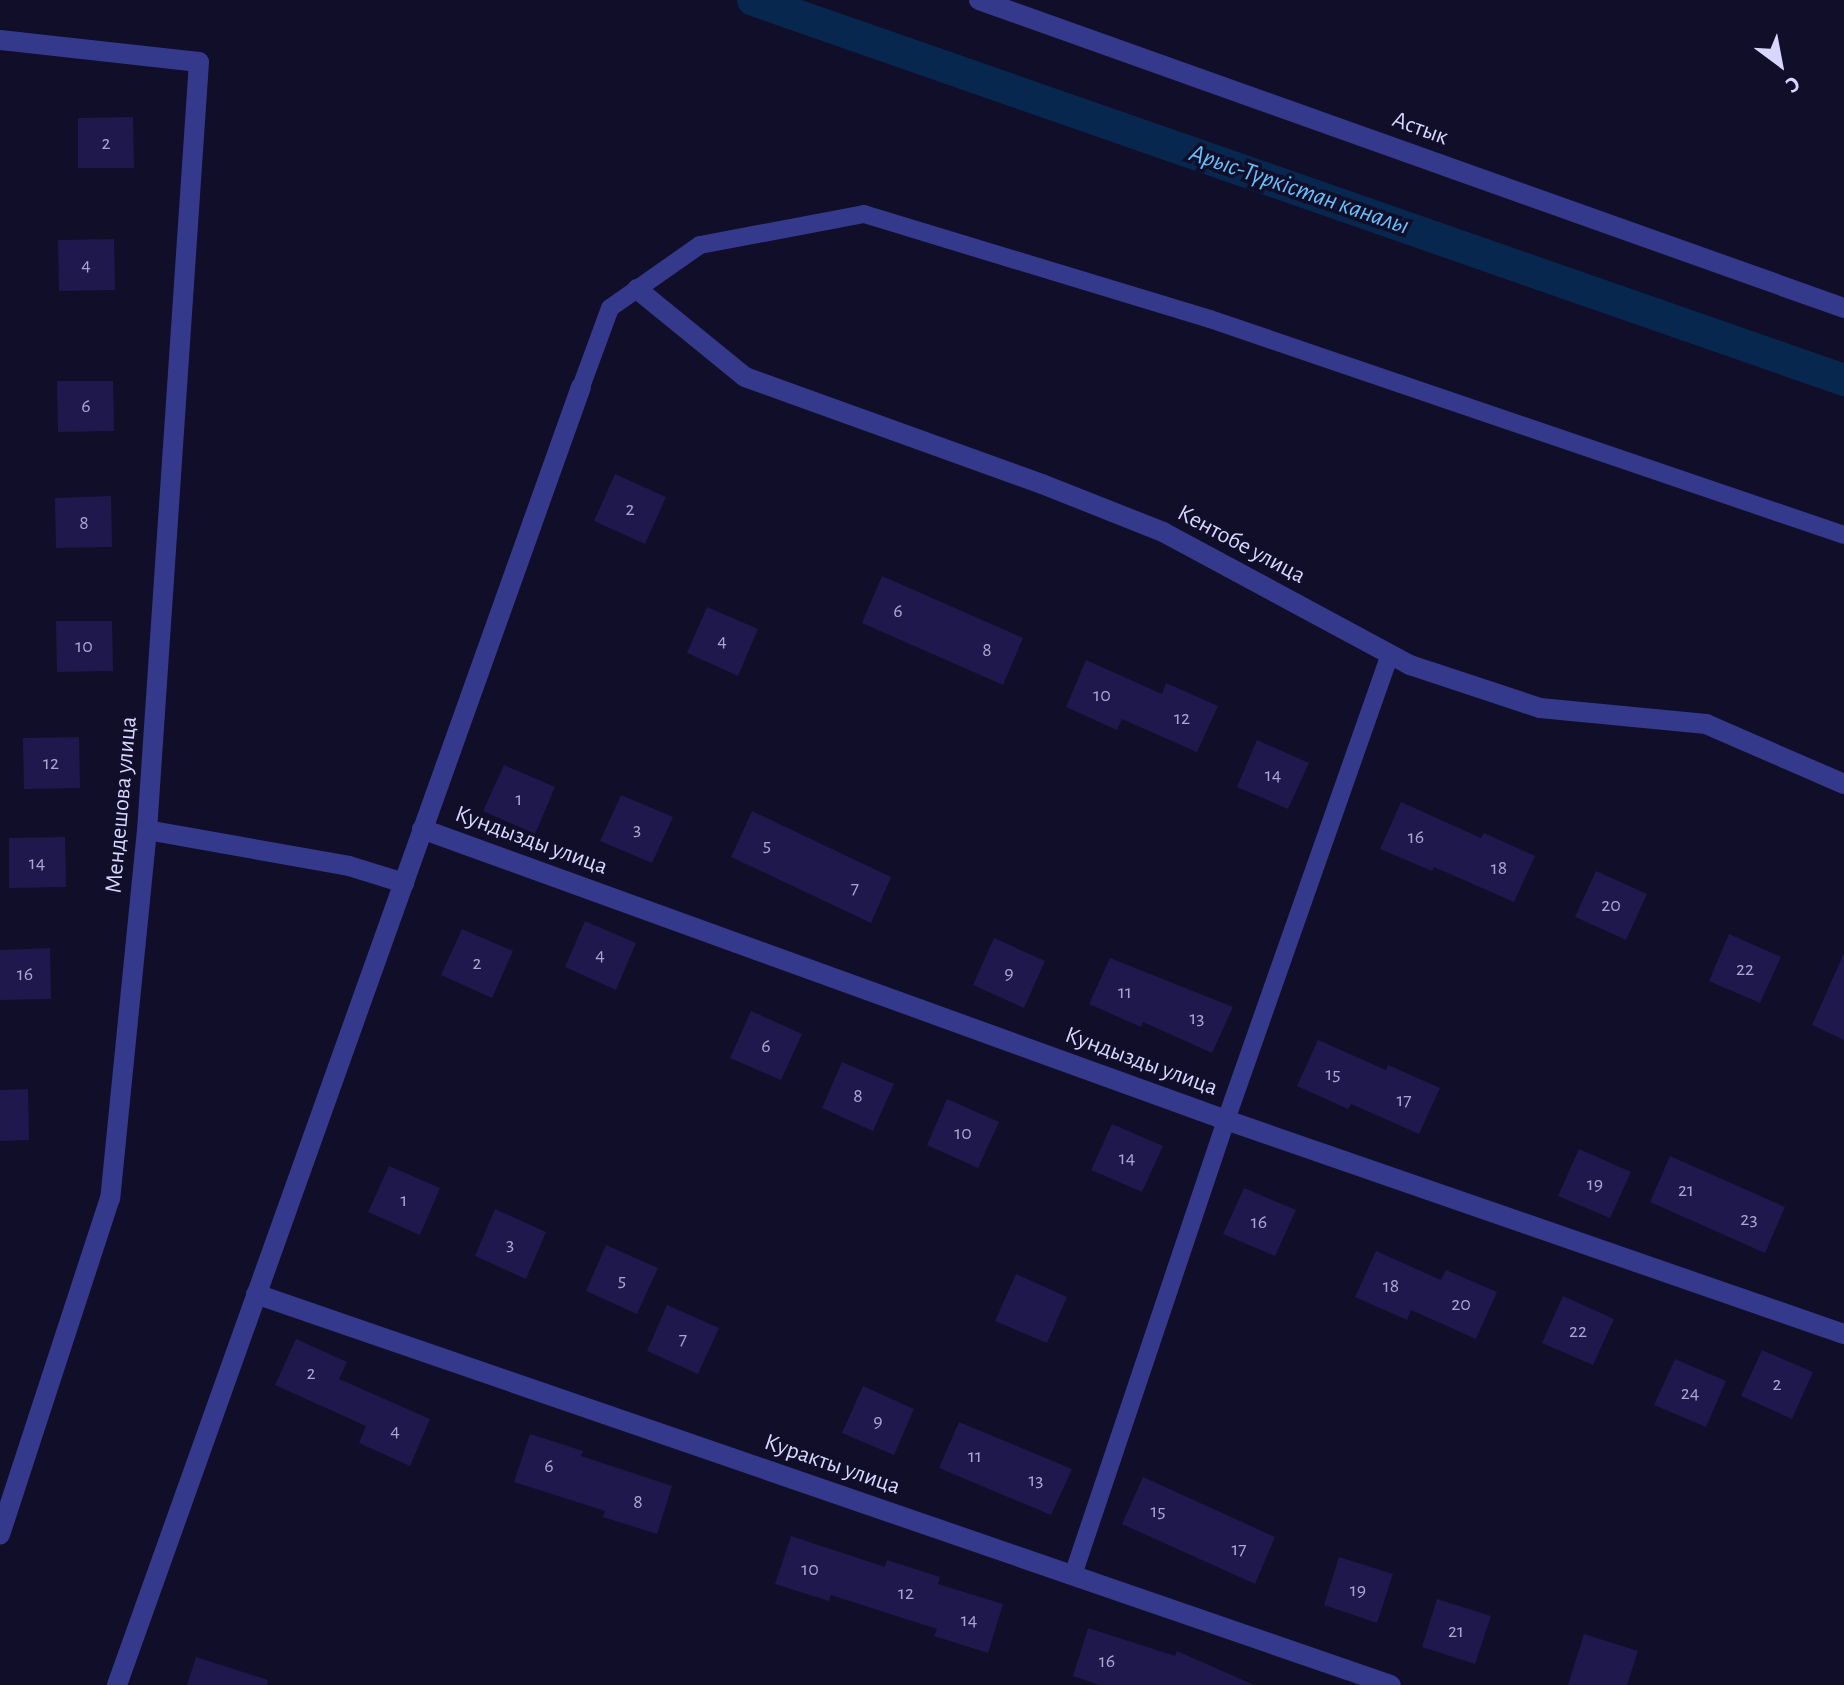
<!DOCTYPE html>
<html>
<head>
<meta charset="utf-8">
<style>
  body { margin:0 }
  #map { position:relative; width:1844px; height:1685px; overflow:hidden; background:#100e29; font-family:"Alegreya Sans",sans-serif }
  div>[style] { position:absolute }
  .canal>* { height:32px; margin:-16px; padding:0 16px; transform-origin:16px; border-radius:16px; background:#08274e }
  .building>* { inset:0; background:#1f184c }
  .service>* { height:18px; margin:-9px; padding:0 9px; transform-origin:9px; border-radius:9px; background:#35398c }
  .minor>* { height:20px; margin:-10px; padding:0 10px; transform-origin:10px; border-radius:10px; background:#35398c }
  span { translate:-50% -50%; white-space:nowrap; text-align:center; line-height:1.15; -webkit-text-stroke:7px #100e29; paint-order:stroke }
  .number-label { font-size:20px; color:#aaa6d2 }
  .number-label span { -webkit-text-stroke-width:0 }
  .street-label { font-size:24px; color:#d8d6ff }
  .water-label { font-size:26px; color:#64c3ff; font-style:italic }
  .north { position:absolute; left:1740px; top:24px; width:80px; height:80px; -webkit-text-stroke:6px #100e29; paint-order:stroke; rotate:148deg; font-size:22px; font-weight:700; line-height:32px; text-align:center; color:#d8d6ff }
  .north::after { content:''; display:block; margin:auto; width:28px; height:36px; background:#d8d6ff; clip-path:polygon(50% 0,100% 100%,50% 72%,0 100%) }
</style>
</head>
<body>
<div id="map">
  <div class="canal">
    <i style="left:753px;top:0;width:1155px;rotate:19.2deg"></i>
  </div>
  <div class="building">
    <i style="clip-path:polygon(133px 117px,134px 168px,78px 168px,78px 118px)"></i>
    <i style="clip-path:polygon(114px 239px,115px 290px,59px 291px,58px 240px)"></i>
    <i style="clip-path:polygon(57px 381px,113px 381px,114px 431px,58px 432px)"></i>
    <i style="clip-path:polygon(615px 474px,666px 497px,645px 544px,594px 521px)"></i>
    <i style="clip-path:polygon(111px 496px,112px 547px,56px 548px,55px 498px)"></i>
    <i style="clip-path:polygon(882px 576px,1023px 638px,1003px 685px,862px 623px)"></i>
    <i style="clip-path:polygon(707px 607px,758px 629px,738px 676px,687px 653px)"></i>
    <i style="clip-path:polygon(56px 621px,112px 621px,113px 671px,57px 672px)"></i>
    <i style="clip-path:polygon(1086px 660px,1162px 694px,1166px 683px,1218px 706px,1197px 752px,1122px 719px,1117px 730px,1066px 707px)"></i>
    <i style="clip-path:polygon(79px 737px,80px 788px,24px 789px,23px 738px)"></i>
    <i style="clip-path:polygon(1257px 740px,1309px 763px,1288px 809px,1237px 787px)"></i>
    <i style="clip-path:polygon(504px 765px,555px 787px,535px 834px,483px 811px)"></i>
    <i style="clip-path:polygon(621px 795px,673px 817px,652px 863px,600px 841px)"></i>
    <i style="clip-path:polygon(1401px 802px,1481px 838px,1484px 833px,1535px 856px,1514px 902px,1434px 867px,1432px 871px,1380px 849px)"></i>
    <i style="clip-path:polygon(752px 811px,891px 877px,871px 923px,731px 857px)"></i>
    <i style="clip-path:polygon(65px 837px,66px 887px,9px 888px,9px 838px)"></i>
    <i style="clip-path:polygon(1596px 871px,1647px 894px,1626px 940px,1575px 917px)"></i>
    <i style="clip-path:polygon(585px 921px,636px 943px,616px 990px,565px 967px)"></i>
    <i style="clip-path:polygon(462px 929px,513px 951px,492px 998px,441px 975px)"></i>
    <i style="clip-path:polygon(1729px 934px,1781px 957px,1760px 1003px,1709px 981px)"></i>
    <i style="clip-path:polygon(994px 938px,1045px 961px,1024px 1008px,973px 985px)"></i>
    <i style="clip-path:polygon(50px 948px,51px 999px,0 1000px,0 950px)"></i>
    <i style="clip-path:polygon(1844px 953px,1844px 1040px,1812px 1025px)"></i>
    <i style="clip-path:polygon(1110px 958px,1233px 1007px,1212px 1053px,1143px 1022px,1141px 1027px,1089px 1004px)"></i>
    <i style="clip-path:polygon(751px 1011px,802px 1034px,781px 1080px,730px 1058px)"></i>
    <i style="clip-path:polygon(1318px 1040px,1386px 1070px,1388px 1065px,1440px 1088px,1419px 1134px,1351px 1104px,1348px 1109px,1297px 1086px)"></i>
    <i style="clip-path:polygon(842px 1062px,894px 1084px,873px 1131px,822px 1108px)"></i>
    <i style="clip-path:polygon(28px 1089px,29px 1140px,0 1141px,0 1090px)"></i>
    <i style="clip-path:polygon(947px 1099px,999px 1122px,978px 1168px,927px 1145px)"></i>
    <i style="clip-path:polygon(1112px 1124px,1163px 1146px,1142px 1192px,1091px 1170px)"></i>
    <i style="clip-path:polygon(1579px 1149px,1631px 1172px,1610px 1218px,1558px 1196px)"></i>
    <i style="clip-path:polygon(1670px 1156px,1785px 1207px,1765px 1253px,1650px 1202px)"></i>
    <i style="clip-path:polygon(389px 1166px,440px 1188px,420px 1235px,368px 1212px)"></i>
    <i style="clip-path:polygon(1244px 1188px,1296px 1210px,1275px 1256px,1223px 1234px)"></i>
    <i style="clip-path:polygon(495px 1209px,546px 1232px,526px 1279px,475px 1256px)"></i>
    <i style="clip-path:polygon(606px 1245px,658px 1268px,637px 1314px,586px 1291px)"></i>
    <i style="clip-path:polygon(1376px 1251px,1441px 1280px,1446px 1270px,1497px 1292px,1476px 1339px,1411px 1310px,1407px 1320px,1355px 1297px)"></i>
    <i style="clip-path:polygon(1016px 1274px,1067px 1297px,1047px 1343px,995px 1321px)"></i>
    <i style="clip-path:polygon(1563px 1296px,1614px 1319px,1593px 1365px,1542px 1343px)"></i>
    <i style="clip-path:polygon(667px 1305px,719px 1328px,698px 1374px,647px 1351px)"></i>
    <i style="clip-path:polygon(296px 1339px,347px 1362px,339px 1379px,430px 1419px,410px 1466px,359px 1443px,366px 1426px,275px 1385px)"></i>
    <i style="clip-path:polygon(1762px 1350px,1813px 1372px,1792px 1419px,1741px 1396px)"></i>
    <i style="clip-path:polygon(1675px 1359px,1726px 1381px,1706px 1427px,1654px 1405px)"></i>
    <i style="clip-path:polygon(863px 1386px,914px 1409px,894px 1455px,842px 1433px)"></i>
    <i style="clip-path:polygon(959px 1422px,1072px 1469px,1051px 1515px,939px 1468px)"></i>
    <i style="clip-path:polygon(530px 1434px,583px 1451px,581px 1456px,672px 1486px,657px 1534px,603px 1517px,605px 1511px,514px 1482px)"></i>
    <i style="clip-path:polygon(1143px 1477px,1275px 1537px,1255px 1584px,1122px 1524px)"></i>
    <i style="clip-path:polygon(791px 1536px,885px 1567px,887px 1560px,940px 1577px,938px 1584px,1003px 1604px,988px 1653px,934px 1636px,937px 1629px,831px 1595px,829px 1601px,775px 1584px)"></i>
    <i style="clip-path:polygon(1339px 1557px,1393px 1574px,1377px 1623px,1324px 1605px)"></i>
    <i style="clip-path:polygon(1437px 1599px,1491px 1616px,1475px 1664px,1422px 1647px)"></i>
    <i style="clip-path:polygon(1088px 1628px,1175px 1656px,1177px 1651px,1254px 1685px,1100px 1685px,1073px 1676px)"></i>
    <i style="clip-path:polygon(1584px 1634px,1638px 1651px,1627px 1685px,1568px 1685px)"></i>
    <i style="clip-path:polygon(196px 1657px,268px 1680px,267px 1685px,187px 1685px)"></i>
  </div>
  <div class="service">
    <i style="left:581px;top:387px;width:84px;rotate:-69.8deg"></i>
    <i style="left:610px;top:308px;width:110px;rotate:-35deg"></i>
    <i style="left:700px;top:245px;width:167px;rotate:-10.7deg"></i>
    <i style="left:864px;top:214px;width:362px;rotate:16.9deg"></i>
    <i style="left:1210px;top:319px;width:670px;rotate:18.81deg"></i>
    <i style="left:1073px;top:1575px;width:480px;rotate:-71.4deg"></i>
    <i style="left:1226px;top:1120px;width:493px;rotate:-70.6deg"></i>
  </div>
  <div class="minor">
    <i style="left:979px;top:0;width:918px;rotate:19.6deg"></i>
    <i style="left:0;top:40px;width:200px;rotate:6.3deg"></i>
    <i style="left:199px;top:62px;width:770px;rotate:93.87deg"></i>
    <i style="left:147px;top:830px;width:370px;rotate:95.7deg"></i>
    <i style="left:110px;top:1198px;width:354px;rotate:108.1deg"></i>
    <i style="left:637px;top:289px;width:139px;rotate:39.2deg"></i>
    <i style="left:745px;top:377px;width:316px;rotate:19.8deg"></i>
    <i style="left:1042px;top:484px;width:130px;rotate:21.6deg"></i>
    <i style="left:1163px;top:532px;width:281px;rotate:28.3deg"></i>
    <i style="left:1410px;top:665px;width:137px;rotate:18.3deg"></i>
    <i style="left:1540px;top:708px;width:167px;rotate:5.5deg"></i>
    <i style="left:1706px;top:724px;width:150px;rotate:23.5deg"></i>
    <i style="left:422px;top:829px;width:855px;rotate:19.9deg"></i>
    <i style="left:1226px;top:1120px;width:654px;rotate:19.1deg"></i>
    <i style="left:147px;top:830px;width:205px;rotate:10.1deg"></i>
    <i style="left:349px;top:866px;width:58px;rotate:17.2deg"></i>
    <i style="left:256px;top:1294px;width:1200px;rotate:19.01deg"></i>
    <i style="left:117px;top:1685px;width:1378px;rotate:-70.33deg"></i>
  </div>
  <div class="number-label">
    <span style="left:106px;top:143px">2</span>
    <span style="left:86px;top:265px">4</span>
    <span style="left:86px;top:406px">6</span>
    <span style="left:630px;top:509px">2</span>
    <span style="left:84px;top:523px">8</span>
    <span style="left:898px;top:611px">6</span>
    <span style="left:722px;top:641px">4</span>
    <span style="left:84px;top:646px">10</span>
    <span style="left:987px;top:650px">8</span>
    <span style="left:1102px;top:695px">10</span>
    <span style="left:1182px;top:718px">12</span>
    <span style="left:51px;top:763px">12</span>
    <span style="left:1273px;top:775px">14</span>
    <span style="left:519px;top:799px">1</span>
    <span style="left:637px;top:829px">3</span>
    <span style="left:1416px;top:837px">16</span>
    <span style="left:767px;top:845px">5</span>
    <span style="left:37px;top:863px">14</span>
    <span style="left:1499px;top:868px">18</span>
    <span style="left:855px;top:888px">7</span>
    <span style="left:1611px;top:905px">20</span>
    <span style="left:600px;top:955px">4</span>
    <span style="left:477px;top:963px">2</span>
    <span style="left:1745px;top:969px">22</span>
    <span style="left:1009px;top:973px">9</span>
    <span style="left:25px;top:974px">16</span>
    <span style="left:1125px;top:992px">11</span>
    <span style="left:1197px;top:1018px">13</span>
    <span style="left:766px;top:1046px">6</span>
    <span style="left:1333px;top:1074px">15</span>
    <span style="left:858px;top:1096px">8</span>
    <span style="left:1404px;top:1100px">17</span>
    <span style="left:963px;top:1133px">10</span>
    <span style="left:1127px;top:1158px">14</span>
    <span style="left:1595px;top:1184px">19</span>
    <span style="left:1686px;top:1190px">21</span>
    <span style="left:404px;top:1200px">1</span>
    <span style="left:1749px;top:1219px">23</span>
    <span style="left:1259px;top:1222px">16</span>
    <span style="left:510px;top:1244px">3</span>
    <span style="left:622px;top:1280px">5</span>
    <span style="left:1391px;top:1286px">18</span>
    <span style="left:1461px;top:1304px">20</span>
    <span style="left:1578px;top:1331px">22</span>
    <span style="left:683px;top:1339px">7</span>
    <span style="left:311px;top:1373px">2</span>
    <span style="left:1777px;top:1384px">2</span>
    <span style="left:1690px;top:1393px">24</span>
    <span style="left:878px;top:1421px">9</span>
    <span style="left:395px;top:1431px">4</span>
    <span style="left:975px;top:1456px">11</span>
    <span style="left:549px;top:1466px">6</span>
    <span style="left:1036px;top:1480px">13</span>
    <span style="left:638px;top:1502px">8</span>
    <span style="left:1158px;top:1511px">15</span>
    <span style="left:1239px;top:1549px">17</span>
    <span style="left:810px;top:1569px">10</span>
    <span style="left:1358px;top:1590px">19</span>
    <span style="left:906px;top:1593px">12</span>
    <span style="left:969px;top:1620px">14</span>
    <span style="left:1456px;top:1631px">21</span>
    <span style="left:1107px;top:1661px">16</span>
  </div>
  <div class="street-label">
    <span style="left:1420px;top:129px;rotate:20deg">Астык</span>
    <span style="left:1241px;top:545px;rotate:28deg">Кентобе улица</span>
    <span style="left:122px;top:805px;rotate:-85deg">Мендешова улица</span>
    <span style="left:531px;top:841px;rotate:20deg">Кундызды улица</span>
    <span style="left:1141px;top:1062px;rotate:20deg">Кундызды улица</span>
    <span style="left:832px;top:1465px;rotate:19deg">Куракты улица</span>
  </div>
  <div class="water-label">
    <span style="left:1299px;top:190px;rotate:19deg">Арыс-Түркістан каналы</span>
  </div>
  <div class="north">С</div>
</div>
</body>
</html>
